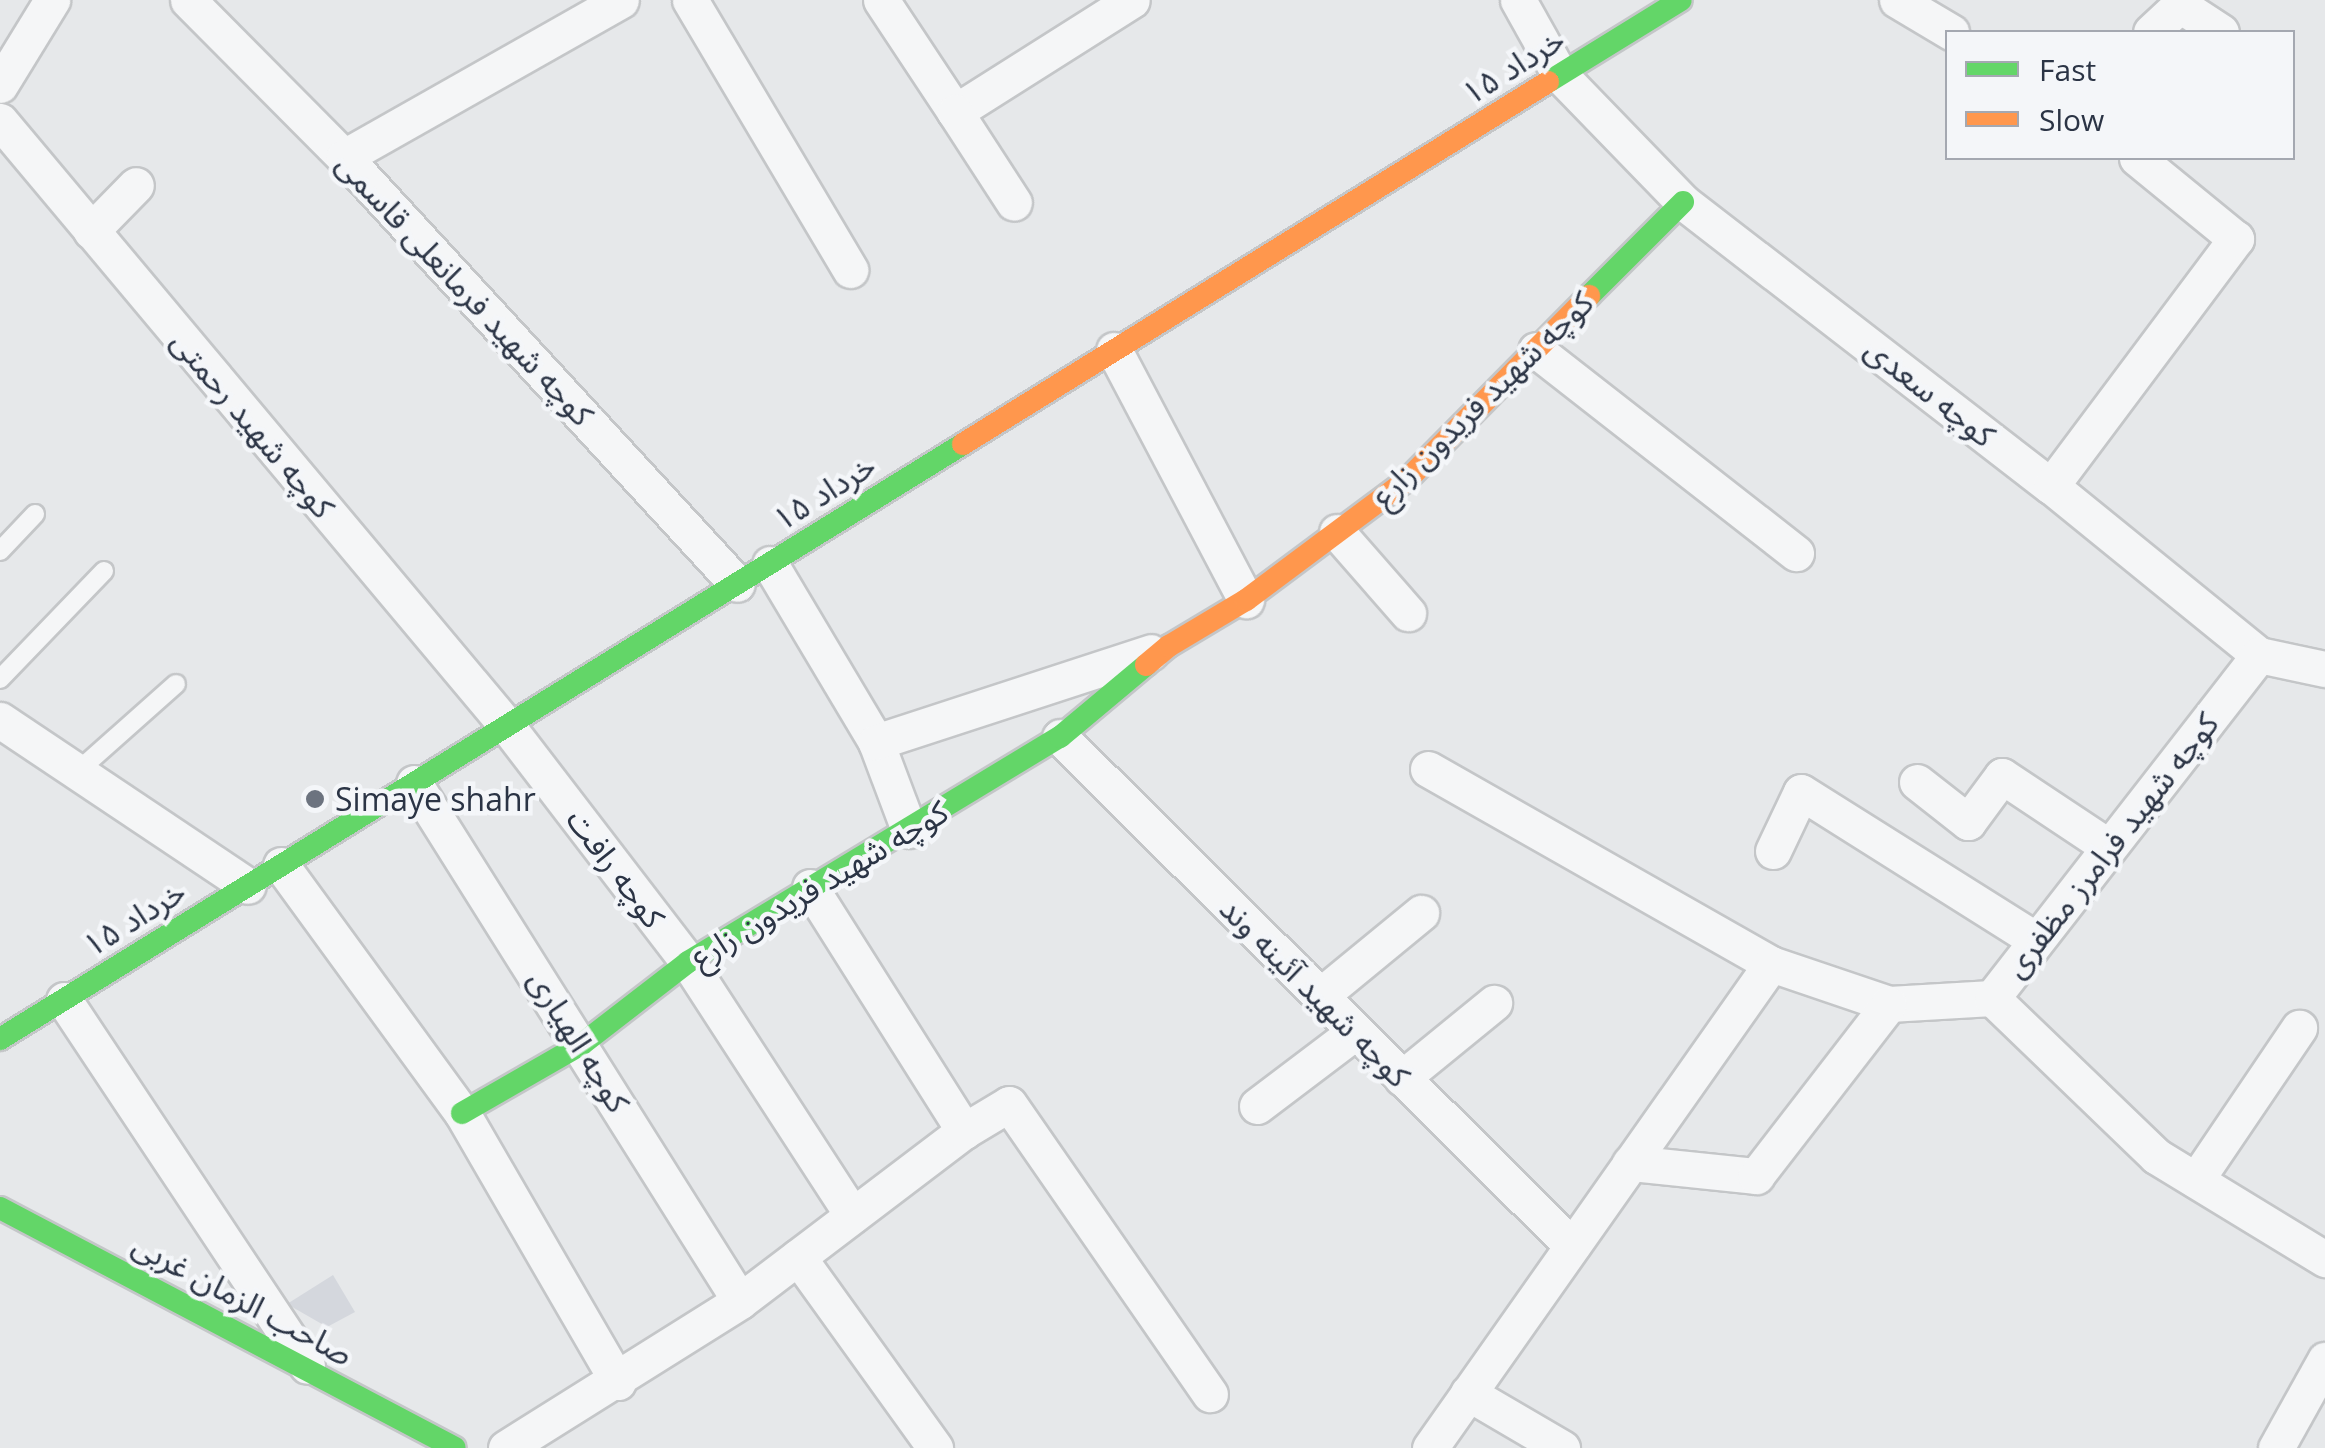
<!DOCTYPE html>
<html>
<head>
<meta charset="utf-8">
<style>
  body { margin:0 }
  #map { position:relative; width:2325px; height:1448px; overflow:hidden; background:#e6e8ea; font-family:"Open Sans","Noto Sans Arabic",sans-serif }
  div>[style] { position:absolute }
  .built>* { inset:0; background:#d4d7dd }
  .roads { filter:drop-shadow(2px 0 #c4c6c8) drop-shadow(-2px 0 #c4c6c8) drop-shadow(0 2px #c4c6c8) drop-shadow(0 -2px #c4c6c8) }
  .lane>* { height:18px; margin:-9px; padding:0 9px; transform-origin:9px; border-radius:9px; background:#f5f6f7 }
  .street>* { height:35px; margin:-17.5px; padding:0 17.5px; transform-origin:17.5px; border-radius:17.5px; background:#f5f6f7 }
  .fast>* { height:22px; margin:-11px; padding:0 11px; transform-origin:11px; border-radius:11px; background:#63d668 }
  .slow>* { height:22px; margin:-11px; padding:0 11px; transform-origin:11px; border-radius:11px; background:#ff974d }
  .dots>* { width:28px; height:28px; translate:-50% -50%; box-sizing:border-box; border:5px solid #f4f6f9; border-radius:50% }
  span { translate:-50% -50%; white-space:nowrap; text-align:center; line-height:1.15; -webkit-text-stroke:9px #f4f6f9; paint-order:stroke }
  .street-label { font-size:32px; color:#2b3445 }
  .poi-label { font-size:32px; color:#2b3445 }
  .left { translate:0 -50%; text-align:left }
  .legend { position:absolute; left:1945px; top:30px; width:350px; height:130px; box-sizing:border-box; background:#f4f6f9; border:2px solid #a4a8b1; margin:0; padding:12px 18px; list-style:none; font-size:30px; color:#2b3445 }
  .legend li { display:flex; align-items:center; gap:20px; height:50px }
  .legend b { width:50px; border:2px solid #a4a8b1 }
</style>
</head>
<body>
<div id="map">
  <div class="built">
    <i style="clip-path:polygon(333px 1275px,355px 1312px,327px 1327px,287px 1304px)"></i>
  </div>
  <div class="roads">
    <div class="lane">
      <i style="left:0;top:551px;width:51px;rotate:-46.6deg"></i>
      <i style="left:0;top:679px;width:150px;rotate:-46.1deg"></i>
      <i style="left:78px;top:771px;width:131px;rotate:-41.6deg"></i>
    </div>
    <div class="street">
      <i style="left:188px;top:0;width:221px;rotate:45.2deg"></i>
      <i style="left:344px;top:157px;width:580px;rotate:47.37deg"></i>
      <i style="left:690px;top:0;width:314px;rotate:59.3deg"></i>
      <i style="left:881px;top:0;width:134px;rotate:56.5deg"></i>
      <i style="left:955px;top:112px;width:209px;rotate:-32.3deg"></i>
      <i style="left:1518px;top:0;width:86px;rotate:60.8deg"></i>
      <i style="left:1560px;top:75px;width:177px;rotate:45.9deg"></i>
      <i style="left:1683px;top:202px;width:465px;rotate:37.7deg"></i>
      <i style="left:2051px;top:486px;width:268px;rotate:39.1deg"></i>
      <i style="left:2259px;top:655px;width:67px;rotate:12deg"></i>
      <i style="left:1897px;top:0;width:63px;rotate:30.7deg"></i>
      <i style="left:2151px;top:32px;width:40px;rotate:-43deg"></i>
      <i style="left:2180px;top:5px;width:49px;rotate:33.4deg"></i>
      <i style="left:0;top:85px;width:100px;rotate:-58.5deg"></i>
      <i style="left:955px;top:112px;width:108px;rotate:57deg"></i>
      <i style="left:0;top:121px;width:789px;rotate:50.04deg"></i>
      <i style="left:507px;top:726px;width:297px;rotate:52.5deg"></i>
      <i style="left:688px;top:962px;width:302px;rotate:57deg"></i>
      <i style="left:344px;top:157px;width:318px;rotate:-29.5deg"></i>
      <i style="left:91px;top:231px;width:64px;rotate:-45.6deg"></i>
      <i style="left:1114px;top:350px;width:283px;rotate:62.2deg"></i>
      <i style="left:1536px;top:350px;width:330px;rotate:38deg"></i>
      <i style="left:2051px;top:486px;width:309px;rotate:-53.2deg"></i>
      <i style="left:2236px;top:239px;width:128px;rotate:-140.7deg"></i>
      <i style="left:1337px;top:532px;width:108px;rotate:48.8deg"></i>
      <i style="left:770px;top:564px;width:207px;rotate:59.2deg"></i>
      <i style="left:876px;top:742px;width:94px;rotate:69.4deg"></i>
      <i style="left:0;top:720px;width:298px;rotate:33.8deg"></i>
      <i style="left:1060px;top:737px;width:722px;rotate:44.83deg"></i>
      <i style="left:876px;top:742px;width:289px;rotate:-18.1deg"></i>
      <i style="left:1428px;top:769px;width:395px;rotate:29.6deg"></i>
      <i style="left:1771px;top:964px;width:125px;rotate:18.7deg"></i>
      <i style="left:1889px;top:1004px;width:103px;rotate:-3.3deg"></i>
      <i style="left:1992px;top:998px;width:435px;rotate:-52.1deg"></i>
      <i style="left:1917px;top:782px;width:65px;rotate:38.1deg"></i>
      <i style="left:1968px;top:822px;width:57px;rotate:-53.5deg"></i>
      <i style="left:2002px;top:776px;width:128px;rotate:33.6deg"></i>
      <i style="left:414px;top:783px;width:612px;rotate:57.82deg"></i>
      <i style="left:1773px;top:851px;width:65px;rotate:-64.6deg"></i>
      <i style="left:1801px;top:792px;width:278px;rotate:32.2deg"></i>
      <i style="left:281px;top:865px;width:307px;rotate:53.9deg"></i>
      <i style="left:462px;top:1113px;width:311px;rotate:59.9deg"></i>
      <i style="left:810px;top:887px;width:289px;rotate:57.7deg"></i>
      <i style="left:1320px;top:996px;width:131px;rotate:-39.4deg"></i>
      <i style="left:1992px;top:998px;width:228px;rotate:43.9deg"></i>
      <i style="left:2156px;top:1156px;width:198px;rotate:31.4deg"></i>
      <i style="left:64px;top:1000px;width:439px;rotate:56.4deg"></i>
      <i style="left:1402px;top:1078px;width:119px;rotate:-39.2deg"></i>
      <i style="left:1257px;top:1106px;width:123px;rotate:-37.1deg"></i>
      <i style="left:1630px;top:1163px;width:127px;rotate:5.9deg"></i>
      <i style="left:1756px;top:1176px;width:217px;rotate:-52.3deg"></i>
      <i style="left:2196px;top:1180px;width:184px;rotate:-55.9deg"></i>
      <i style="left:798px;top:1257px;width:235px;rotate:54.3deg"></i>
      <i style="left:1468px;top:1393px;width:109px;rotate:30.3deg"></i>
      <i style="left:506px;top:1448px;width:276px;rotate:-32.1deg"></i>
      <i style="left:740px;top:1301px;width:281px;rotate:-37.2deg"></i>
      <i style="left:964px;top:1131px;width:52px;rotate:-31deg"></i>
      <i style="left:1009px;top:1104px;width:353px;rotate:55.3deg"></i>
      <i style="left:1430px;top:1448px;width:592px;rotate:-54.83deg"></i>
      <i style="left:2276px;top:1448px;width:101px;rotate:-60.9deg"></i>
    </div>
    <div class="fast">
      <i style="left:1548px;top:82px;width:156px;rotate:-31.7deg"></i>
      <i style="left:1589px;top:296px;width:133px;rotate:-45deg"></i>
      <i style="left:0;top:1039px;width:1132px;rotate:-31.71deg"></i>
      <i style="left:462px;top:1113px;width:138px;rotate:-29.9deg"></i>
      <i style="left:582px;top:1044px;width:134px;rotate:-37.7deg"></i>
      <i style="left:688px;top:962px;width:435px;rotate:-31.2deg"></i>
      <i style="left:1060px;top:737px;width:112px;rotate:-39.9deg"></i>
      <i style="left:0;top:1208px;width:514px;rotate:27.81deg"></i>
    </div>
    <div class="slow">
      <i style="left:963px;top:444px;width:688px;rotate:-31.75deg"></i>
      <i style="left:1146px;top:665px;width:30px;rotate:-40deg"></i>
      <i style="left:1169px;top:646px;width:90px;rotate:-30.9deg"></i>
      <i style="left:1246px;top:600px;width:201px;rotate:-36.7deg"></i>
      <i style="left:1407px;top:480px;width:259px;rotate:-45.3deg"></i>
    </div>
  </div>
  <div class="dots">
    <i style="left:315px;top:799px;background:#6c737f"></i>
  </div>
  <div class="street-label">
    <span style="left:1513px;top:66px;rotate:-32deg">۱۵ خرداد</span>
    <span style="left:465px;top:289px;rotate:47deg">کوچه شهید فرمانعلی قاسمی</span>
    <span style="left:1930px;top:392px;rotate:38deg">کوچه سعدی</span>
    <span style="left:1482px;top:399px;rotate:-44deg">کوچه شهید فریدون زارع</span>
    <span style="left:253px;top:424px;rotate:50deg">کوچه شهید رحمتی</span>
    <span style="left:824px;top:492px;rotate:-32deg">۱۵ خرداد</span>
    <span style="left:2111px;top:845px;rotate:-52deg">کوچه شهید فرامرز مظفری</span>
    <span style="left:616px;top:868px;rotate:53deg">کوچه رافت</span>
    <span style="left:819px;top:884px;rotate:-31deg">کوچه شهید فریدون زارع</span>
    <span style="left:134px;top:918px;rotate:-32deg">۱۵ خرداد</span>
    <span style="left:1315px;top:992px;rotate:45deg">کوچه شهید آئینه وند</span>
    <span style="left:579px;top:1041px;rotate:58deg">کوچه الهیاری</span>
    <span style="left:243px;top:1299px;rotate:28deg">صاحب الزمان غربی</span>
  </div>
  <div class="poi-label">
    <span class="left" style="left:335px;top:799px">Simaye shahr</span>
  </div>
  <ul class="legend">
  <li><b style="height:12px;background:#63d668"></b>Fast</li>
  <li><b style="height:12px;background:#ff974d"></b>Slow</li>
  </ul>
</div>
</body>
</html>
